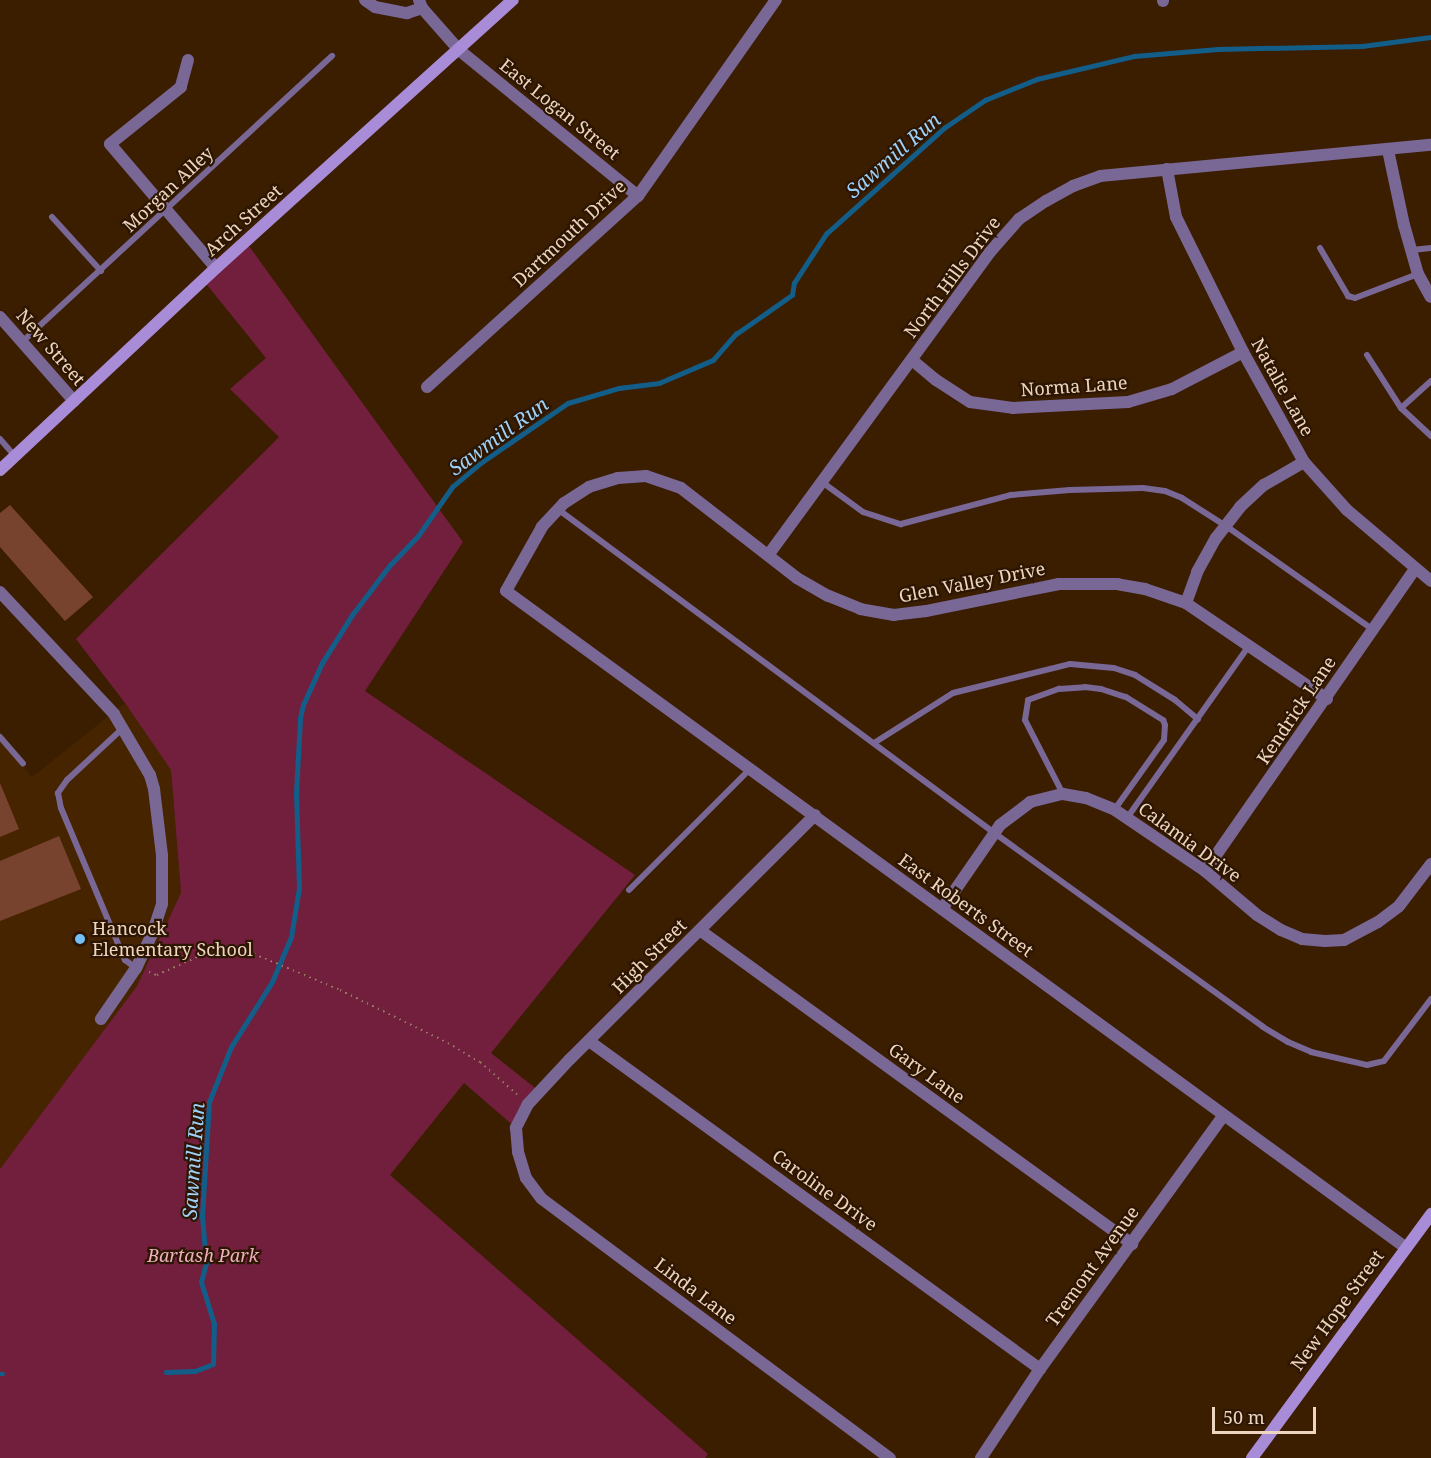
<!DOCTYPE html>
<html>
<head>
<meta charset="utf-8">
<style>
  body { margin:0 }
  #map { position:relative; width:1431px; height:1458px; overflow:hidden; background:#3b1d00; font-family:"Noto Serif",serif }
  div>[style] { position:absolute }
  .built>* { inset:0; background:#472400 }
  .green>* { inset:0; background:#721f3e }
  .stream>* { height:4.5px; margin:-2.25px; padding:0 2.25px; transform-origin:2.25px; border-radius:2.25px; background:#135d89 }
  .building>* { inset:0; background:#77432e }
  .path>* { height:2px; margin-top:-1px; transform-origin:0; background:repeating-linear-gradient(90deg,#967b62 0 1.5px,transparent 0 6px) }
  .lane>* { height:6px; margin:-3px; padding:0 3px; transform-origin:3px; border-radius:3px; background:#796796 }
  .street>* { height:12px; margin:-6px; padding:0 6px; transform-origin:6px; border-radius:6px; background:#796796 }
  .secondary>* { height:12px; margin:-6px; padding:0 6px; transform-origin:6px; border-radius:6px; background:#a98cd7 }
  .dots>* { width:16px; height:16px; translate:-50% -50%; box-sizing:border-box; border:3px solid #2c1602; border-radius:50% }
  span { translate:-50% -50%; white-space:nowrap; text-align:center; line-height:1.15; -webkit-text-stroke:4.5px #2c1602; paint-order:stroke }
  .street-label { font-size:18px; color:#eed5c0 }
  .poi-label { font-size:18px; color:#eed5c0 }
  .left { translate:0 -50%; text-align:left }
  .park-label { font-size:18px; color:#eeaebf; font-style:italic }
  .water-label { font-size:20px; color:#9dd1f9; font-style:italic }
  .scale { position:absolute; left:1212px; top:1407px; width:104px; height:27px; box-sizing:border-box; border:3px solid #eed5c0; border-top:0; padding-left:8px; font-size:18px; line-height:21px; white-space:nowrap; color:#eed5c0; -webkit-text-stroke:4px #2c1602; paint-order:stroke }
</style>
</head>
<body>
<div id="map">
  <div class="built">
    <i style="clip-path:polygon(125px 703px,171px 770px,181px 893px,137px 986px,0 1169px,0 740px,32px 777px)"></i>
  </div>
  <div class="green">
    <i style="clip-path:polygon(246px 242px,463px 542px,365px 691px,635px 875px,491px 1053px,539px 1091px,516px 1128px,464px 1083px,390px 1175px,708px 1454px,705px 1458px,0 1458px,0 1169px,137px 986px,181px 893px,171px 770px,125px 703px,76px 639px,279px 437px,230px 389px,266px 358px,203px 280px)"></i>
  </div>
  <div class="stream">
    <i style="left:166px;top:1372px;width:29px;rotate:-2deg"></i>
    <i style="left:195px;top:1371px;width:19px;rotate:-21deg"></i>
    <i style="left:213px;top:1364px;width:40px;rotate:-88.6deg"></i>
    <i style="left:214px;top:1324px;width:44px;rotate:-107.2deg"></i>
    <i style="left:201px;top:1282px;width:20px;rotate:-75deg"></i>
    <i style="left:206px;top:1263px;width:47px;rotate:-94.9deg"></i>
    <i style="left:202px;top:1216px;width:114px;rotate:-86.5deg"></i>
    <i style="left:209px;top:1102px;width:59px;rotate:-68.2deg"></i>
    <i style="left:231px;top:1047px;width:77px;rotate:-57.8deg"></i>
    <i style="left:272px;top:982px;width:49px;rotate:-67.1deg"></i>
    <i style="left:291px;top:937px;width:50px;rotate:-80.7deg"></i>
    <i style="left:299px;top:888px;width:95px;rotate:-91.8deg"></i>
    <i style="left:296px;top:793px;width:75px;rotate:-86.9deg"></i>
    <i style="left:300px;top:718px;width:13px;rotate:-77deg"></i>
    <i style="left:303px;top:705px;width:46px;rotate:-65.7deg"></i>
    <i style="left:322px;top:663px;width:57px;rotate:-58deg"></i>
    <i style="left:352px;top:615px;width:63px;rotate:-52.8deg"></i>
    <i style="left:390px;top:565px;width:40px;rotate:-46deg"></i>
    <i style="left:418px;top:536px;width:60px;rotate:-55.2deg"></i>
    <i style="left:452px;top:487px;width:39px;rotate:-40deg"></i>
    <i style="left:482px;top:462px;width:104px;rotate:-34.5deg"></i>
    <i style="left:568px;top:403px;width:53px;rotate:-16.4deg"></i>
    <i style="left:619px;top:388px;width:40px;rotate:-7.1deg"></i>
    <i style="left:659px;top:383px;width:59px;rotate:-23.1deg"></i>
    <i style="left:713px;top:360px;width:35px;rotate:-49deg"></i>
    <i style="left:736px;top:334px;width:68px;rotate:-34.9deg"></i>
    <i style="left:792px;top:295px;width:12px;rotate:-81deg"></i>
    <i style="left:794px;top:283px;width:59px;rotate:-56.9deg"></i>
    <i style="left:826px;top:234px;width:159px;rotate:-41.9deg"></i>
    <i style="left:944px;top:128px;width:50px;rotate:-34.3deg"></i>
    <i style="left:985px;top:100px;width:56px;rotate:-22deg"></i>
    <i style="left:1037px;top:79px;width:100px;rotate:-13.3deg"></i>
    <i style="left:1134px;top:56px;width:84px;rotate:-4.8deg"></i>
    <i style="left:1218px;top:49px;width:144px;rotate:-1.2deg"></i>
    <i style="left:1362px;top:46px;width:70px;rotate:-7.4deg"></i>
    <i style="left:0;top:1374px;width:3px"></i>
  </div>
  <div class="building">
    <i style="clip-path:polygon(10px 505px,93px 597px,65px 621px,0 547px,0 513px)"></i>
    <i style="clip-path:polygon(0 783px,19px 829px,0 837px)"></i>
    <i style="clip-path:polygon(59px 836px,81px 889px,0 921px,0 861px)"></i>
  </div>
  <div class="path">
    <i style="left:149px;top:972px;width:9px;rotate:21deg"></i>
    <i style="left:157px;top:975px;width:61px;rotate:-24.1deg"></i>
    <i style="left:213px;top:950px;width:22px;rotate:-3deg"></i>
    <i style="left:235px;top:949px;width:20px;rotate:15deg"></i>
    <i style="left:254px;top:954px;width:93px;rotate:22.7deg"></i>
    <i style="left:340px;top:990px;width:120px;rotate:26.1deg"></i>
    <i style="left:448px;top:1043px;width:37px;rotate:31deg"></i>
    <i style="left:480px;top:1062px;width:52px;rotate:41.1deg"></i>
  </div>
  <div class="lane">
    <i style="left:52px;top:217px;width:73px;rotate:47.8deg"></i>
    <i style="left:1320px;top:248px;width:56px;rotate:59.7deg"></i>
    <i style="left:1348px;top:296px;width:7px;rotate:16deg"></i>
    <i style="left:1355px;top:298px;width:67px;rotate:-20.9deg"></i>
    <i style="left:1412px;top:250px;width:19px;rotate:-6deg"></i>
    <i style="left:22px;top:342px;width:422px;rotate:-42.7deg"></i>
    <i style="left:1367px;top:355px;width:63px;rotate:57.3deg"></i>
    <i style="left:1431px;top:381px;width:40px;rotate:138deg"></i>
    <i style="left:1401px;top:408px;width:41px;rotate:43deg"></i>
    <i style="left:0;top:439px;width:23px;rotate:49deg"></i>
    <i style="left:822px;top:482px;width:51px;rotate:36.2deg"></i>
    <i style="left:863px;top:512px;width:40px;rotate:18deg"></i>
    <i style="left:901px;top:524px;width:114px;rotate:-14.8deg"></i>
    <i style="left:1011px;top:495px;width:59px;rotate:-4.8deg"></i>
    <i style="left:1070px;top:490px;width:73px;rotate:-1.6deg"></i>
    <i style="left:1143px;top:488px;width:22px;rotate:8deg"></i>
    <i style="left:1165px;top:491px;width:18px;rotate:22deg"></i>
    <i style="left:1182px;top:498px;width:52px;rotate:32.5deg"></i>
    <i style="left:1226px;top:526px;width:179px;rotate:35.2deg"></i>
    <i style="left:559px;top:510px;width:540px;rotate:36.57deg"></i>
    <i style="left:993px;top:832px;width:333px;rotate:35.8deg"></i>
    <i style="left:1263px;top:1027px;width:29px;rotate:31deg"></i>
    <i style="left:1288px;top:1042px;width:25px;rotate:23deg"></i>
    <i style="left:1311px;top:1052px;width:57px;rotate:13.1deg"></i>
    <i style="left:1367px;top:1065px;width:17px;rotate:-13deg"></i>
    <i style="left:1384px;top:1061px;width:78px;rotate:-52.8deg"></i>
    <i style="left:123px;top:728px;width:76px;rotate:137.1deg"></i>
    <i style="left:67px;top:780px;width:16px;rotate:125deg"></i>
    <i style="left:58px;top:793px;width:15px;rotate:79deg"></i>
    <i style="left:61px;top:808px;width:165px;rotate:67.2deg"></i>
    <i style="left:125px;top:960px;width:14px;rotate:36deg"></i>
    <i style="left:0;top:737px;width:35px;rotate:49deg"></i>
    <i style="left:874px;top:743px;width:93px;rotate:-32.3deg"></i>
    <i style="left:953px;top:693px;width:121px;rotate:-13.9deg"></i>
    <i style="left:1070px;top:664px;width:44px;rotate:5.2deg"></i>
    <i style="left:1114px;top:668px;width:22px;rotate:18deg"></i>
    <i style="left:1135px;top:675px;width:47px;rotate:32deg"></i>
    <i style="left:1175px;top:700px;width:30px;rotate:40deg"></i>
    <i style="left:1063px;top:794px;width:83px;rotate:-117.2deg"></i>
    <i style="left:1025px;top:720px;width:20px;rotate:-81deg"></i>
    <i style="left:1028px;top:700px;width:33px;rotate:-20deg"></i>
    <i style="left:1059px;top:689px;width:26px;rotate:-4deg"></i>
    <i style="left:1085px;top:687px;width:16px;rotate:7deg"></i>
    <i style="left:1101px;top:689px;width:26px;rotate:18deg"></i>
    <i style="left:1126px;top:697px;width:44px;rotate:31.9deg"></i>
    <i style="left:1163px;top:720px;width:5px;rotate:68deg"></i>
    <i style="left:1165px;top:725px;width:15px;rotate:94deg"></i>
    <i style="left:1164px;top:740px;width:85px;rotate:125.4deg"></i>
    <i style="left:1127px;top:818px;width:211px;rotate:-54.7deg"></i>
    <i style="left:629px;top:890px;width:171px;rotate:-45deg"></i>
  </div>
  <div class="street">
    <i style="left:365px;top:0;width:12px;rotate:35deg"></i>
    <i style="left:375px;top:7px;width:33px;rotate:11deg"></i>
    <i style="left:407px;top:13px;width:16px;rotate:-18deg"></i>
    <i style="left:419px;top:0;width:9px;rotate:69deg"></i>
    <i style="left:422px;top:8px;width:56px;rotate:48.6deg"></i>
    <i style="left:459px;top:50px;width:231px;rotate:39.2deg"></i>
    <i style="left:1163px;top:0;width:1px;rotate:90deg"></i>
    <i style="left:188px;top:60px;width:28px;rotate:105deg"></i>
    <i style="left:181px;top:87px;width:91px;rotate:141.2deg"></i>
    <i style="left:110px;top:144px;width:163px;rotate:49.5deg"></i>
    <i style="left:1388px;top:150px;width:77px;rotate:78deg"></i>
    <i style="left:1404px;top:225px;width:51px;rotate:74.1deg"></i>
    <i style="left:1418px;top:274px;width:26px;rotate:61deg"></i>
    <i style="left:1167px;top:169px;width:49px;rotate:79.4deg"></i>
    <i style="left:1176px;top:217px;width:151px;rotate:63.6deg"></i>
    <i style="left:1243px;top:352px;width:126px;rotate:61deg"></i>
    <i style="left:1304px;top:462px;width:64px;rotate:48.1deg"></i>
    <i style="left:1347px;top:510px;width:110px;rotate:40.2deg"></i>
    <i style="left:0;top:317px;width:112px;rotate:48.6deg"></i>
    <i style="left:912px;top:360px;width:31px;rotate:40deg"></i>
    <i style="left:936px;top:380px;width:40px;rotate:32.9deg"></i>
    <i style="left:970px;top:402px;width:43px;rotate:7.9deg"></i>
    <i style="left:1013px;top:408px;width:115px;rotate:-3deg"></i>
    <i style="left:1128px;top:402px;width:46px;rotate:-16.5deg"></i>
    <i style="left:1172px;top:389px;width:80px;rotate:-27.5deg"></i>
    <i style="left:427px;top:387px;width:285px;rotate:-42.2deg"></i>
    <i style="left:638px;top:196px;width:240px;rotate:-54.9deg"></i>
    <i style="left:769px;top:554px;width:374px;rotate:-53.8deg"></i>
    <i style="left:990px;top:252px;width:44px;rotate:-48.7deg"></i>
    <i style="left:1019px;top:219px;width:32px;rotate:-34deg"></i>
    <i style="left:1046px;top:201px;width:31px;rotate:-29deg"></i>
    <i style="left:1073px;top:186px;width:29px;rotate:-20deg"></i>
    <i style="left:1100px;top:176px;width:332px;rotate:-5.4deg"></i>
    <i style="left:0;top:592px;width:167px;rotate:46.9deg"></i>
    <i style="left:114px;top:714px;width:71px;rotate:59.5deg"></i>
    <i style="left:150px;top:775px;width:15px;rotate:74deg"></i>
    <i style="left:154px;top:789px;width:66px;rotate:83.1deg"></i>
    <i style="left:162px;top:855px;width:49px;rotate:90deg"></i>
    <i style="left:162px;top:904px;width:32px;rotate:108deg"></i>
    <i style="left:152px;top:934px;width:38px;rotate:115deg"></i>
    <i style="left:136px;top:968px;width:62px;rotate:124.5deg"></i>
    <i style="left:1186px;top:603px;width:33px;rotate:-70deg"></i>
    <i style="left:1197px;top:572px;width:39px;rotate:-61deg"></i>
    <i style="left:1216px;top:538px;width:39px;rotate:-52deg"></i>
    <i style="left:1240px;top:507px;width:33px;rotate:-43deg"></i>
    <i style="left:1264px;top:485px;width:46px;rotate:-29.9deg"></i>
    <i style="left:1327px;top:699px;width:171px;rotate:-145.8deg"></i>
    <i style="left:1186px;top:603px;width:43px;rotate:-161.1deg"></i>
    <i style="left:1145px;top:589px;width:27px;rotate:-170deg"></i>
    <i style="left:1118px;top:584px;width:59px;rotate:180deg"></i>
    <i style="left:1059px;top:584px;width:136px;rotate:168.5deg"></i>
    <i style="left:926px;top:611px;width:32px;rotate:173deg"></i>
    <i style="left:894px;top:615px;width:34px;rotate:-170deg"></i>
    <i style="left:861px;top:609px;width:35px;rotate:-158deg"></i>
    <i style="left:828px;top:596px;width:36px;rotate:-150deg"></i>
    <i style="left:797px;top:578px;width:147px;rotate:-142.2deg"></i>
    <i style="left:681px;top:488px;width:37px;rotate:-161deg"></i>
    <i style="left:646px;top:476px;width:28px;rotate:176deg"></i>
    <i style="left:618px;top:478px;width:30px;rotate:163deg"></i>
    <i style="left:589px;top:487px;width:30px;rotate:147deg"></i>
    <i style="left:564px;top:503px;width:33px;rotate:133deg"></i>
    <i style="left:542px;top:527px;width:73px;rotate:119.4deg"></i>
    <i style="left:506px;top:591px;width:1113px;rotate:36.12deg"></i>
    <i style="left:815px;top:815px;width:346px;rotate:135.1deg"></i>
    <i style="left:570px;top:1059px;width:62px;rotate:133deg"></i>
    <i style="left:528px;top:1104px;width:27px;rotate:117deg"></i>
    <i style="left:516px;top:1128px;width:24px;rotate:85deg"></i>
    <i style="left:518px;top:1152px;width:27px;rotate:73deg"></i>
    <i style="left:526px;top:1178px;width:26px;rotate:53deg"></i>
    <i style="left:542px;top:1199px;width:434px;rotate:36.7deg"></i>
    <i style="left:1205px;top:871px;width:368px;rotate:-55.2deg"></i>
    <i style="left:942px;top:909px;width:102px;rotate:-55.4deg"></i>
    <i style="left:1000px;top:825px;width:38px;rotate:-37deg"></i>
    <i style="left:1030px;top:802px;width:34px;rotate:-14deg"></i>
    <i style="left:1063px;top:794px;width:23px;rotate:10deg"></i>
    <i style="left:1086px;top:798px;width:31px;rotate:22deg"></i>
    <i style="left:1115px;top:810px;width:109px;rotate:34.1deg"></i>
    <i style="left:1205px;top:871px;width:68px;rotate:40.2deg"></i>
    <i style="left:1257px;top:915px;width:28px;rotate:32deg"></i>
    <i style="left:1281px;top:930px;width:23px;rotate:23deg"></i>
    <i style="left:1302px;top:939px;width:23px;rotate:5deg"></i>
    <i style="left:1325px;top:941px;width:19px;rotate:-3deg"></i>
    <i style="left:1344px;top:940px;width:38px;rotate:-28deg"></i>
    <i style="left:1378px;top:922px;width:26px;rotate:-37deg"></i>
    <i style="left:1399px;top:906px;width:53px;rotate:-52.7deg"></i>
    <i style="left:701px;top:931px;width:533px;rotate:35.99deg"></i>
    <i style="left:589px;top:1041px;width:558px;rotate:36.03deg"></i>
    <i style="left:981px;top:1458px;width:107px;rotate:-56.5deg"></i>
    <i style="left:1040px;top:1369px;width:312px;rotate:-54.1deg"></i>
  </div>
  <div class="secondary">
    <i style="left:0;top:470px;width:296px;rotate:-43.1deg"></i>
    <i style="left:216px;top:268px;width:400px;rotate:-42.1deg"></i>
    <i style="left:1252px;top:1458px;width:303px;rotate:-53.7deg"></i>
  </div>
  <div class="dots">
    <i style="left:80px;top:939px;background:#75c0f6"></i>
  </div>
  <div class="street-label">
    <span style="left:560px;top:109px;rotate:39deg">East Logan Street</span>
    <span style="left:168px;top:189px;rotate:-43deg">Morgan Alley</span>
    <span style="left:243px;top:220px;rotate:-42deg">Arch Street</span>
    <span style="left:569px;top:233px;rotate:-43deg">Dartmouth Drive</span>
    <span style="left:952px;top:277px;rotate:-53deg">North Hills Drive</span>
    <span style="left:51px;top:347px;rotate:49deg">New Street</span>
    <span style="left:1074px;top:386px;rotate:-4deg">Norma Lane</span>
    <span style="left:1283px;top:387px;rotate:61deg">Natalie Lane</span>
    <span style="left:972px;top:582px;rotate:-11deg">Glen Valley Drive</span>
    <span style="left:1296px;top:710px;rotate:-56deg">Kendrick Lane</span>
    <span style="left:1190px;top:842px;rotate:36deg">Calamia Drive</span>
    <span style="left:966px;top:905px;rotate:36deg">East Roberts Street</span>
    <span style="left:649px;top:956px;rotate:-45deg">High Street</span>
    <span style="left:927px;top:1073px;rotate:36deg">Gary Lane</span>
    <span style="left:825px;top:1190px;rotate:36deg">Caroline Drive</span>
    <span style="left:1092px;top:1266px;rotate:-54deg">Tremont Avenue</span>
    <span style="left:696px;top:1291px;rotate:37deg">Linda Lane</span>
    <span style="left:1337px;top:1310px;rotate:-54deg">New Hope Street</span>
  </div>
  <div class="poi-label">
    <span class="left" style="left:92px;top:939px">Hancock<br>Elementary School</span>
  </div>
  <div class="park-label">
    <span style="left:203px;top:1255px">Bartash Park</span>
  </div>
  <div class="water-label">
    <span style="left:893px;top:155px;rotate:-41deg">Sawmill Run</span>
    <span style="left:498px;top:436px;rotate:-36deg">Sawmill Run</span>
    <span style="left:193px;top:1161px;rotate:-86deg">Sawmill Run</span>
  </div>
  <div class="scale">50 m</div>
</div>
</body>
</html>
